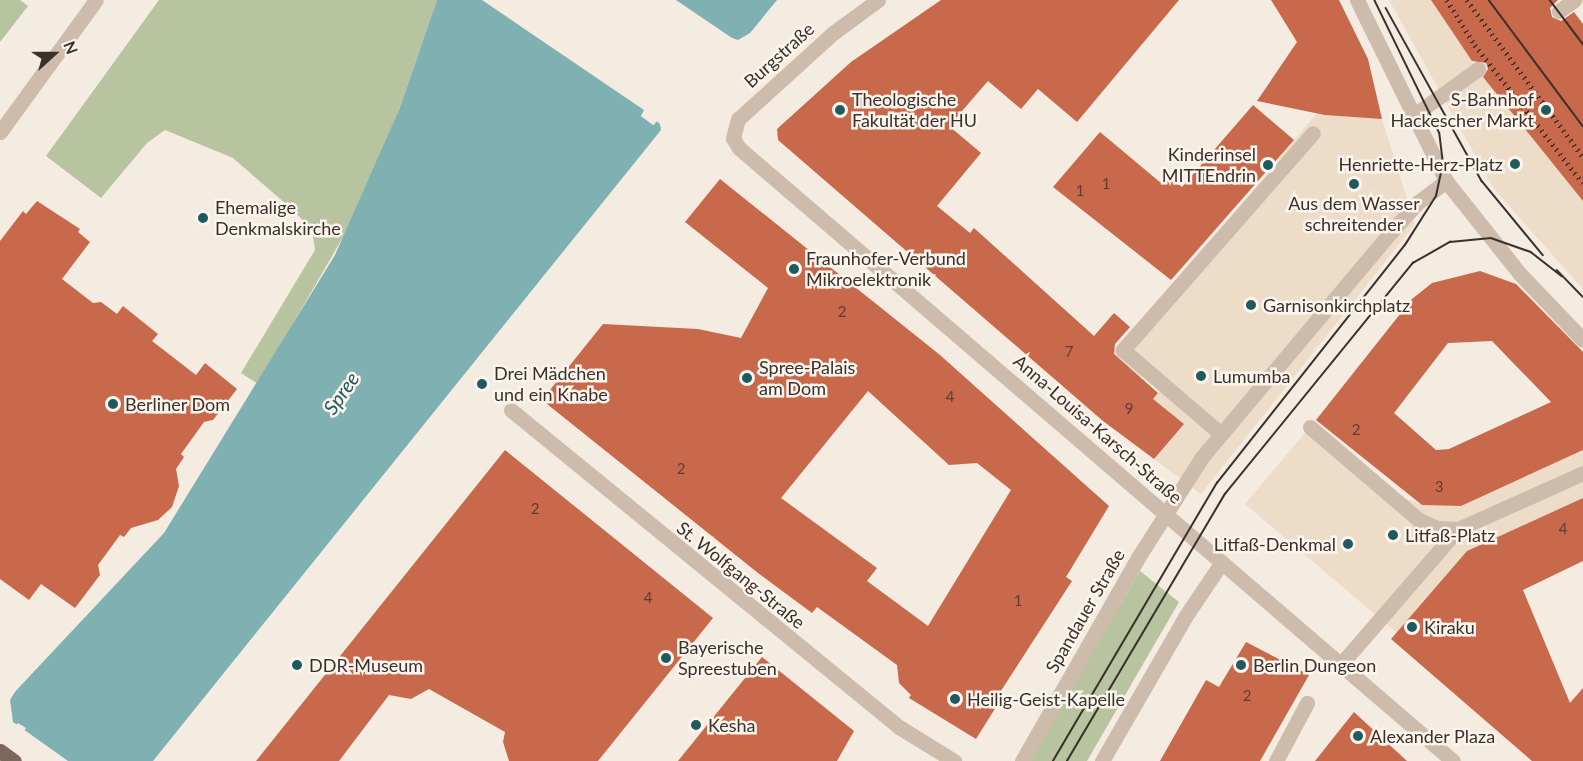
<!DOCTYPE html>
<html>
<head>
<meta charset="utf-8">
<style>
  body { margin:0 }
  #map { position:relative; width:1583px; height:761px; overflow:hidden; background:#f4ebe1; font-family:Lato,sans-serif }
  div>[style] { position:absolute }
  .green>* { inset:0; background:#b8c4a0 }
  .plaza>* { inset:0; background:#ecdcc8 }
  .water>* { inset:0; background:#7fb0b2 }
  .pier>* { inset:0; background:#f4ebe1 }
  .building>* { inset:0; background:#c8694b }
  .minor>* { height:15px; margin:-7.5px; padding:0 7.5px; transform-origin:7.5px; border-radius:7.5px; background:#cdbbac }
  .major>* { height:15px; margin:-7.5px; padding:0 7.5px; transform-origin:7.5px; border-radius:7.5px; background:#7d675c }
  .tram>* { height:1.5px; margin:-0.75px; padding:0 0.75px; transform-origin:0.75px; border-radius:0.75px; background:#3b302b }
  .rail>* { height:4.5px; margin-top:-2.25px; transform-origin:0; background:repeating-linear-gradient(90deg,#3b302b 0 1.5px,transparent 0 6px) }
  .dots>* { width:16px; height:16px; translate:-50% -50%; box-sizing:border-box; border:3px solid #fbf5ee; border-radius:50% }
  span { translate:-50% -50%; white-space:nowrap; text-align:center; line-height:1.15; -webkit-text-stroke:5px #fbf5ee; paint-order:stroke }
  .number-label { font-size:15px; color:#5e3e33 }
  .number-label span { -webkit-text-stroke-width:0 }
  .street-label { font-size:18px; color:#3b302b }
  .poi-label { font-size:18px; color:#3b302b }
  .left { translate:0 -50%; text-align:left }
  .right { translate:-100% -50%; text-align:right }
  .water-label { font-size:20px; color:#1f5a5e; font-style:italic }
  .north { position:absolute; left:24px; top:24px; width:60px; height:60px; -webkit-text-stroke:4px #fbf5ee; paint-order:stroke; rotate:69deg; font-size:16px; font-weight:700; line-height:24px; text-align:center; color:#3b302b }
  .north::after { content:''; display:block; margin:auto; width:21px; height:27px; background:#3b302b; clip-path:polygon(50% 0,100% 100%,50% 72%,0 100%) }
</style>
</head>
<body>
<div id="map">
  <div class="green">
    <i style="clip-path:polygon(0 0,20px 0,28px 6px,0 42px)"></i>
    <i style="clip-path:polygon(159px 0,437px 0,399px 110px,358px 211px,258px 384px,241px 373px,315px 250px,312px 230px,294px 211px,233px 158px,165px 130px,147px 143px,101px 198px,46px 156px)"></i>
    <i style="clip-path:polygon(1140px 571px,1179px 602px,1087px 761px,1029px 761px)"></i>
  </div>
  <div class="plaza">
    <i style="clip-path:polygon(1389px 0,1431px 0,1481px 74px,1583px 201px,1583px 289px,1494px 189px)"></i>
    <i style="clip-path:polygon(1317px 113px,1382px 119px,1415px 224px,1201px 494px,1154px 459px,1183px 425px,1153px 399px,1160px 391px,1141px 376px,1134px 384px,1105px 359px,1282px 163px,1278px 159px)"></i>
    <i style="clip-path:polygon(1310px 427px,1402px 497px,1422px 505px,1461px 506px,1583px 450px,1583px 498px,1467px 551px,1397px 633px,1245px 504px)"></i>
  </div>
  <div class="water">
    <i style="clip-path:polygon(437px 0,777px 0,750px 33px,738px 40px,726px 36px,704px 21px,641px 116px,653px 125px,656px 121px,660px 124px,661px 130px,153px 761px,2px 761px,26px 728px,18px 723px,0 745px,11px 696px,164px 533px,335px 255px,399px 110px)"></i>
  </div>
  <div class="pier">
    <i style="clip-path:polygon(482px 0,676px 0,735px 40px,724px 39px,705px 25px,645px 115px,653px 121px,655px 118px,658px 119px,654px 125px,641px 116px,644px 110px)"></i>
    <i style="clip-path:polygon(23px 679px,10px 700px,13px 722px,19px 726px,0 748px,0 697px)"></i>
    <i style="clip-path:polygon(23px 729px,68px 761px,0 761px)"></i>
  </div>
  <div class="building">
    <i style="clip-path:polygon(941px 0,1179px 0,1077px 122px,1038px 89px,1021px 109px,988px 81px,949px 126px,981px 153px,937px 206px,970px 233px,974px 228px,1094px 336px,1114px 313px,1130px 327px,1115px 344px,1114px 354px,1158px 393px,1153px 399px,1184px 424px,1154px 459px,1103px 421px,778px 140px,777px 129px,851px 62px)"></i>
    <i style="clip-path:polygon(1271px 0,1339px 0,1368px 59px,1382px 119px,1325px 115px,1257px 101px,1297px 42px)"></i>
    <i style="clip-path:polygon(1431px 0,1558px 0,1550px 8px,1552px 17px,1561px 21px,1574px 12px,1583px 24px,1583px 201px,1483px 77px,1488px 69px,1486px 63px,1472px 61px)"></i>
    <i style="clip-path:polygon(1253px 105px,1294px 140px,1171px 280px,1053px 187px,1100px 132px,1161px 183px,1168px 175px,1182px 187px)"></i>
    <i style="clip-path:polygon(evenodd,720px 179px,940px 355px,1109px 506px,1066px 577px,1072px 581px,997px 697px,1001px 699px,976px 739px,909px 698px,911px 695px,899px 683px,897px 665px,817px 607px,812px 613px,758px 573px,542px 400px,603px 324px,698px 329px,741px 338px,768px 288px,685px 222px,720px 179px,868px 391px,949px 465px,977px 463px,1011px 490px,928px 626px,867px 581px,877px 568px,781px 498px,868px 391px)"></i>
    <i style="clip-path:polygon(37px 201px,80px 229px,78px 232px,90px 242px,62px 279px,93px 303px,101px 302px,117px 314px,123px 306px,158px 334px,152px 341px,196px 375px,205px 363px,237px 389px,213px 420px,204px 422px,181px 454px,184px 457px,176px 469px,179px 486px,172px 507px,158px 520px,131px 528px,124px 537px,120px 535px,98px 565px,100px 575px,75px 608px,41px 584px,29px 600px,0 579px,0 241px,23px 211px,26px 214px)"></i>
    <i style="clip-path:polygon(evenodd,1480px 271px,1516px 284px,1583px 352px,1583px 450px,1461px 506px,1422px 505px,1316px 420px,1412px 299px,1432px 283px,1480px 271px,1492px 341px,1551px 402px,1449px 449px,1436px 450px,1394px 413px,1448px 343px,1492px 341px)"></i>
    <i style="clip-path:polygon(505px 450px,713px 618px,598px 761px,509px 761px,503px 742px,505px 732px,429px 689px,411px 699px,389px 695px,339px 761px,256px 761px)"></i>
    <i style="clip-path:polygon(1583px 498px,1583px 561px,1523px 590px,1570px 703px,1583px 688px,1583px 761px,1532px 761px,1391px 639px,1467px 551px)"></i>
    <i style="clip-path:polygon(1246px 642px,1309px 675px,1260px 761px,1160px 761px,1206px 680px,1219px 687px)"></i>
    <i style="clip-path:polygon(762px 657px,854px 731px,837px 761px,678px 761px)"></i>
    <i style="clip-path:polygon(1354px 712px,1407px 761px,1315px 761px)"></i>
  </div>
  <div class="minor">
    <i style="left:878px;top:0;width:56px;rotate:143.7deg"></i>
    <i style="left:833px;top:33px;width:128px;rotate:137.8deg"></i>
    <i style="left:738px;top:119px;width:20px;rotate:105deg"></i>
    <i style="left:733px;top:138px;width:12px;rotate:59deg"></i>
    <i style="left:739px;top:148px;width:941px;rotate:40.65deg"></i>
    <i style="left:1357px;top:0;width:202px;rotate:63.8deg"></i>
    <i style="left:1446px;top:181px;width:119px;rotate:51.5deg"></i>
    <i style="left:1520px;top:274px;width:91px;rotate:46.3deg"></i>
    <i style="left:1559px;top:11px;width:19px;rotate:-36deg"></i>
    <i style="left:1414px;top:115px;width:79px;rotate:-35.7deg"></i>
    <i style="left:0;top:132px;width:163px;rotate:-54deg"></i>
    <i style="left:511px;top:410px;width:501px;rotate:39.25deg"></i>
    <i style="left:899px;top:727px;width:65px;rotate:31.7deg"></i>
    <i style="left:1310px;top:427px;width:143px;rotate:40.5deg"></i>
    <i style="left:1419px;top:520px;width:20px;rotate:24deg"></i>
    <i style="left:1437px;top:528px;width:21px;rotate:3deg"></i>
    <i style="left:1221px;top:434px;width:129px;rotate:-139.4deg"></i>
    <i style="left:1123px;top:350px;width:288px;rotate:-48.8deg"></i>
    <i style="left:1341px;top:664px;width:179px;rotate:-49.1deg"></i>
    <i style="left:1458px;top:529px;width:137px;rotate:-24.1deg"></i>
    <i style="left:1022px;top:761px;width:236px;rotate:-60.3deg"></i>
    <i style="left:1139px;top:556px;width:117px;rotate:-57.5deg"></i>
    <i style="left:1202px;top:457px;width:294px;rotate:-50deg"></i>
    <i style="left:1391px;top:232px;width:39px;rotate:-48deg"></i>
    <i style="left:1417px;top:203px;width:36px;rotate:-37deg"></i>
    <i style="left:1102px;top:761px;width:166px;rotate:-60deg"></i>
    <i style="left:1185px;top:617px;width:66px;rotate:-56.1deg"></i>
    <i style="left:1276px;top:761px;width:66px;rotate:-61.9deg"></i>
  </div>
  <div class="major">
    <i style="left:0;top:751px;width:17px;rotate:36deg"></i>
  </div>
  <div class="tram">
    <i style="left:1489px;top:0;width:157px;rotate:53.3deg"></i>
    <i style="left:1550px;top:0;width:55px;rotate:53.1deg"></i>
    <i style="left:1386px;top:8px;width:198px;rotate:61deg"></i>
    <i style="left:1482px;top:181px;width:96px;rotate:50.5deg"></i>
    <i style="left:1557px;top:270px;width:37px;rotate:46deg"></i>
    <i style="left:1053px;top:761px;width:323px;rotate:-59.5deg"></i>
    <i style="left:1217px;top:483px;width:303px;rotate:-51.7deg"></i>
    <i style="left:1405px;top:245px;width:58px;rotate:-57.7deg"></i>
    <i style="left:1436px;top:196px;width:33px;rotate:-78deg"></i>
    <i style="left:1443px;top:164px;width:31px;rotate:-97deg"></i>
    <i style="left:1439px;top:133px;width:148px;rotate:-116deg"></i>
    <i style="left:1067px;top:761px;width:310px;rotate:-59.4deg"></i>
    <i style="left:1225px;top:494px;width:298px;rotate:-50.9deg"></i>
    <i style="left:1413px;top:263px;width:43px;rotate:-29.6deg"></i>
    <i style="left:1450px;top:242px;width:41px;rotate:-5.6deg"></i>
    <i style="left:1491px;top:238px;width:42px;rotate:19.3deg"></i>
    <i style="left:1531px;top:252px;width:39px;rotate:38deg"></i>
  </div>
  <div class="rail">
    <i style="left:1447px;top:0;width:53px;rotate:58.1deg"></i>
    <i style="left:1475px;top:45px;width:175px;rotate:52deg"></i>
    <i style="left:1467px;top:0;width:195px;rotate:53.5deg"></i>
  </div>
  <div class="dots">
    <i style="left:840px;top:110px;background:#1f5a5e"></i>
    <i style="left:1546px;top:110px;background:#1f5a5e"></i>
    <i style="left:1515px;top:164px;background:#1f5a5e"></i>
    <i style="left:1268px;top:165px;background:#1f5a5e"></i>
    <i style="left:1354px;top:184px;background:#1f5a5e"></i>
    <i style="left:203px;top:218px;background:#1f5a5e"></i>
    <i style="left:794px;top:269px;background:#1f5a5e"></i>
    <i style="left:1251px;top:305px;background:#1f5a5e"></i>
    <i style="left:1201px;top:376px;background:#1f5a5e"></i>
    <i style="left:747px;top:378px;background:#1f5a5e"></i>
    <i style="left:482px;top:384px;background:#1f5a5e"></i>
    <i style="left:113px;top:404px;background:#1f5a5e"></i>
    <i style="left:1393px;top:535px;background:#1f5a5e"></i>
    <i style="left:1348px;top:544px;background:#1f5a5e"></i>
    <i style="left:1412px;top:627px;background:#1f5a5e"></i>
    <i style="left:666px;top:658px;background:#1f5a5e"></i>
    <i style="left:297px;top:665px;background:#1f5a5e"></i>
    <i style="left:1241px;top:665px;background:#1f5a5e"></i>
    <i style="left:955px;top:699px;background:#1f5a5e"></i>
    <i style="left:696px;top:725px;background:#1f5a5e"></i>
    <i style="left:1358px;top:736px;background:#1f5a5e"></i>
  </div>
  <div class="number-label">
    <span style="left:1106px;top:184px">1</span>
    <span style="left:1080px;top:191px">1</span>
    <span style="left:842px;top:312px">2</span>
    <span style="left:1069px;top:352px">7</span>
    <span style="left:950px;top:397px">4</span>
    <span style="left:1129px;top:409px">9</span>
    <span style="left:1356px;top:430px">2</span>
    <span style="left:681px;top:469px">2</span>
    <span style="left:1439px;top:487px">3</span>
    <span style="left:535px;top:509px">2</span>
    <span style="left:1563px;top:529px">4</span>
    <span style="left:648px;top:598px">4</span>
    <span style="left:1018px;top:601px">1</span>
    <span style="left:1247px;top:696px">2</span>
  </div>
  <div class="street-label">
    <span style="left:779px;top:55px;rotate:-42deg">Burgstraße</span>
    <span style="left:1098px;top:429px;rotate:41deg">Anna-Louisa-Karsch-Straße</span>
    <span style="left:741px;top:575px;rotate:39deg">St. Wolfgang-Straße</span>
    <span style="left:1085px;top:611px;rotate:-60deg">Spandauer Straße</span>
  </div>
  <div class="poi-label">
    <span class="left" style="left:852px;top:110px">Theologische<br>Fakultät der HU</span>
    <span class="right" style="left:1534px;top:110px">S-Bahnhof<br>Hackescher Markt</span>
    <span class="right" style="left:1256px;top:165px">Kinderinsel<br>MITTEndrin</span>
    <span class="right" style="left:1503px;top:164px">Henriette-Herz-Platz</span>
    <span style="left:1354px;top:214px">Aus dem Wasser<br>schreitender</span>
    <span class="left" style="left:215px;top:218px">Ehemalige<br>Denkmalskirche</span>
    <span class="left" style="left:806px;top:269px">Fraunhofer-Verbund<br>Mikroelektronik</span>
    <span class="left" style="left:1263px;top:305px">Garnisonkirchplatz</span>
    <span class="left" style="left:759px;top:378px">Spree-Palais<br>am Dom</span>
    <span class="left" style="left:494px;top:384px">Drei Mädchen<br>und ein Knabe</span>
    <span class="left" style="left:1213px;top:376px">Lumumba</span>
    <span class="left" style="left:125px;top:404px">Berliner Dom</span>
    <span class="left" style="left:1405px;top:535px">Litfaß-Platz</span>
    <span class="right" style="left:1336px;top:544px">Litfaß-Denkmal</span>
    <span class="left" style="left:1424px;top:627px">Kiraku</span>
    <span class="left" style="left:678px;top:658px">Bayerische<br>Spreestuben</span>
    <span class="left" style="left:309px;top:665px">DDR-Museum</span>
    <span class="left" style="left:1253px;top:665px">Berlin Dungeon</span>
    <span class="left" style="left:967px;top:699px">Heilig-Geist-Kapelle</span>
    <span class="left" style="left:708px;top:725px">Kesha</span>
    <span class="left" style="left:1370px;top:736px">Alexander Plaza</span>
  </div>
  <div class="water-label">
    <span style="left:341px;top:393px;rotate:-55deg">Spree</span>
  </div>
  <div class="north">N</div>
</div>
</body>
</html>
